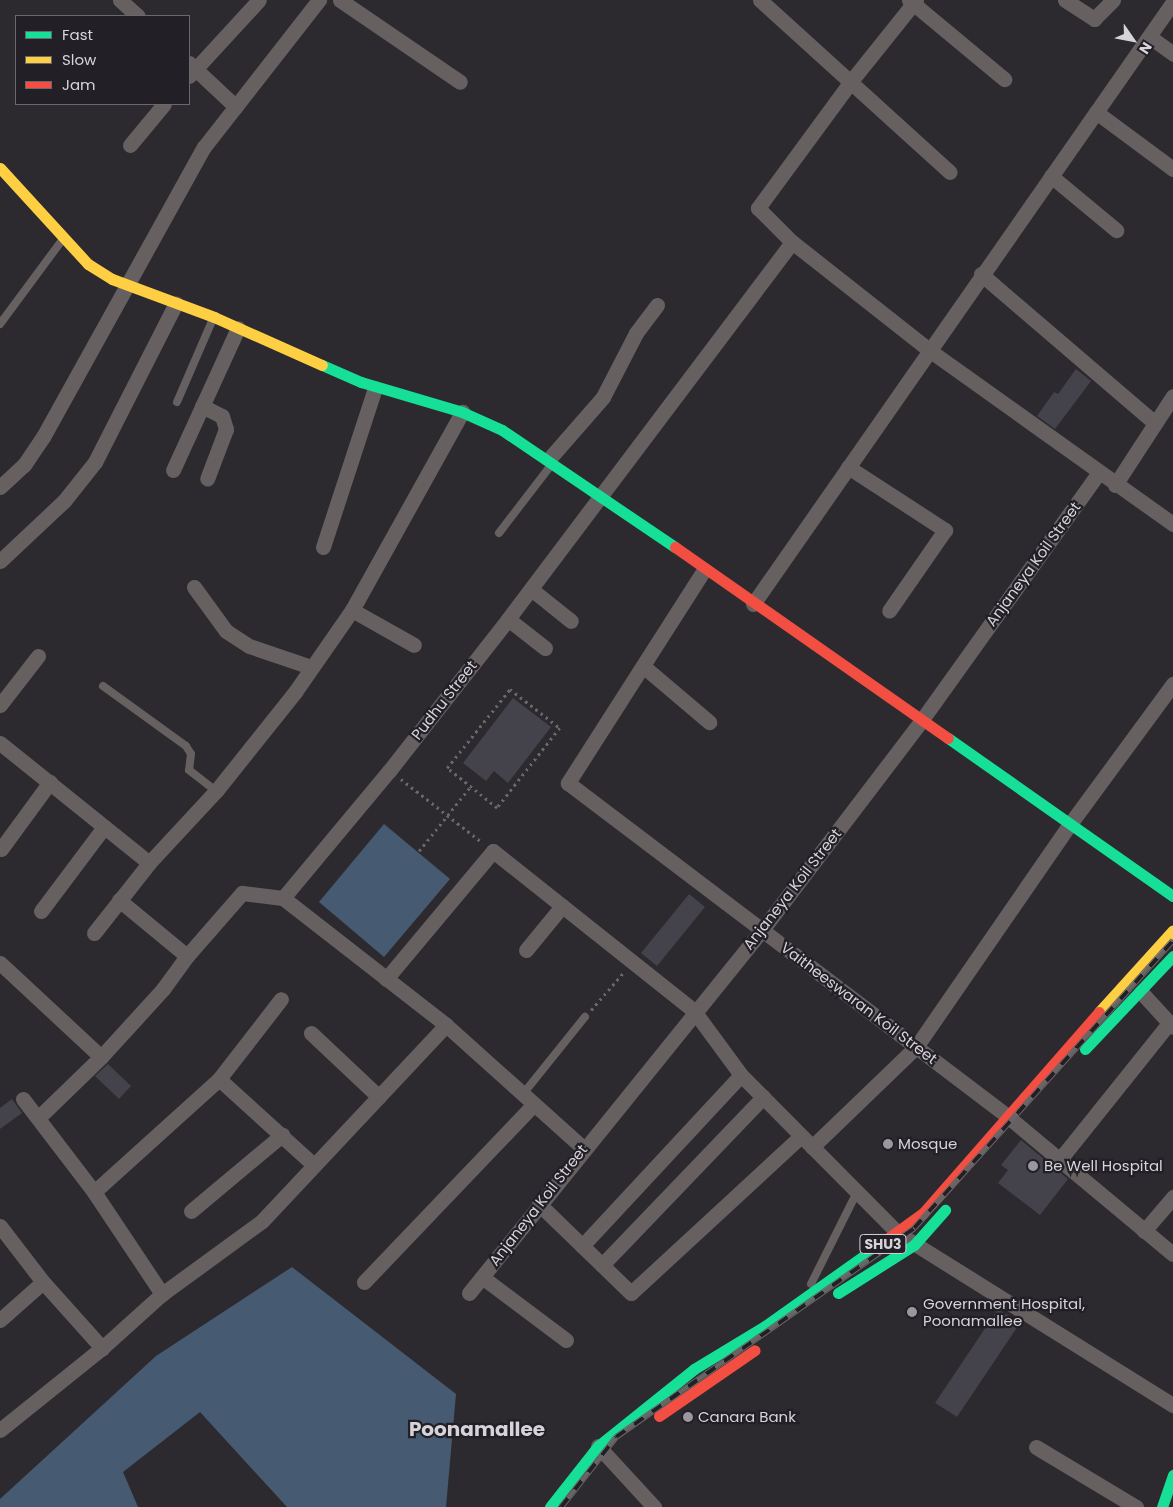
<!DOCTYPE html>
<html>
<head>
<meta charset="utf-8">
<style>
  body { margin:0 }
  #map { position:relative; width:1173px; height:1507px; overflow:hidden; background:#2c2a2f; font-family:Poppins,sans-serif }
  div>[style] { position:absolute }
  .water>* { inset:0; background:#465a72 }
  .building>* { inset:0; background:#44424a }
  .path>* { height:2.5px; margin-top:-1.25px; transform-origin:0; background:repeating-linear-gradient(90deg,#6b6769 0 2.5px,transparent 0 6.5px) }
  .lane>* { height:8px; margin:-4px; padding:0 4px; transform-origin:4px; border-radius:4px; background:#666061 }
  .street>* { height:15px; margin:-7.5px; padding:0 7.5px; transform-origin:7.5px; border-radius:7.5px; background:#666061 }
  .fast>* { height:11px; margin:-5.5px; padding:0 5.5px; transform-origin:5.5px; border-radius:5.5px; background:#16e098 }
  .slow>* { height:11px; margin:-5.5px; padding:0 5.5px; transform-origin:5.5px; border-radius:5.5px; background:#ffcf43 }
  .jam>* { height:11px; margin:-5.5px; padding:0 5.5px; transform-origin:5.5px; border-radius:5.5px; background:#f24e42 }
  .rail>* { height:5.5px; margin-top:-2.75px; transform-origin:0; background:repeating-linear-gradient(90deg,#221f26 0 11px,#686566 0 22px); box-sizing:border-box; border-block:1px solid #686566 }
  .dots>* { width:14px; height:14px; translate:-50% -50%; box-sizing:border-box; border:2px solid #221f26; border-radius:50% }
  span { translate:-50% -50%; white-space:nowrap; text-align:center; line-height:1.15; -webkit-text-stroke:4.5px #221f26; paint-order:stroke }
  .shield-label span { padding:1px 4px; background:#221f26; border:1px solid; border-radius:4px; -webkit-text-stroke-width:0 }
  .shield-label { font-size:14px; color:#d6d4d9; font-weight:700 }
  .street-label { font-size:15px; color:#d6d4d9 }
  .poi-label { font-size:15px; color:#d6d4d9 }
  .left { translate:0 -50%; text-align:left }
  .district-label { font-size:20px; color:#d6d4d9; font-weight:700 }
  .legend { position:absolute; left:15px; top:15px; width:175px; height:90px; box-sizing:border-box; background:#221f26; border:1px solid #6a676e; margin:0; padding:6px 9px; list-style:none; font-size:15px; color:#d6d4d9 }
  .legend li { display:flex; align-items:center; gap:10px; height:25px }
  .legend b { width:25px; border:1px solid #6a676e }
  .north { position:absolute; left:1108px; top:15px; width:50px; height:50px; -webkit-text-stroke:4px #221f26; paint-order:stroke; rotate:123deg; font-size:14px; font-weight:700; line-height:20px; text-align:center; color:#d6d4d9 }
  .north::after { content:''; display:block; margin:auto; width:18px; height:22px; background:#d6d4d9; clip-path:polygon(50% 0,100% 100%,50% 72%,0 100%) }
</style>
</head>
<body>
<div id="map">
  <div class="water">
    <i style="clip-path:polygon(384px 824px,450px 879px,384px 957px,319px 902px)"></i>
    <i style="clip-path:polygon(292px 1267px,456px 1394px,446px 1507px,287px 1507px,200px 1412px,123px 1472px,138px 1507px,0 1507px,0 1499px,156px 1356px)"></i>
  </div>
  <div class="building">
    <i style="clip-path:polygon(1076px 369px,1091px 381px,1055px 429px,1037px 416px,1054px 392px,1058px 394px)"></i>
    <i style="clip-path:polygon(513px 698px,551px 727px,508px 783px,494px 771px,486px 781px,463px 763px)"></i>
    <i style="clip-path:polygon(689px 894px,705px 907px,657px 966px,641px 953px)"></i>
    <i style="clip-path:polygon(108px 1064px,131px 1086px,119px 1099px,95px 1076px)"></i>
    <i style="clip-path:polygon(12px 1099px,22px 1113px,0 1129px,0 1108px)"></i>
    <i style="clip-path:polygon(1021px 1140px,1068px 1179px,1040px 1215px,998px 1183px,1008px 1170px,1001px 1165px)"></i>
    <i style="clip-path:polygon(998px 1309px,1020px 1323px,957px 1417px,935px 1403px)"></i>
  </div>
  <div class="path">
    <i style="left:510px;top:689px;width:63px;rotate:38deg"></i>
    <i style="left:560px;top:728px;width:102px;rotate:128.2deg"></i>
    <i style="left:497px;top:808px;width:64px;rotate:-141.3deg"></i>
    <i style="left:447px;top:768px;width:101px;rotate:-51.4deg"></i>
    <i style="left:401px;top:779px;width:104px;rotate:38deg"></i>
    <i style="left:419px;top:851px;width:82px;rotate:-51.4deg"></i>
    <i style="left:591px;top:1010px;width:49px;rotate:-49.1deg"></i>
  </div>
  <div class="lane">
    <i style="left:0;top:324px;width:106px;rotate:-53.5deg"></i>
    <i style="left:177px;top:402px;width:90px;rotate:-66.6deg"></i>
    <i style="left:499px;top:533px;width:87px;rotate:-52.5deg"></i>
    <i style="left:103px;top:686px;width:102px;rotate:35.9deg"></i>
    <i style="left:186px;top:746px;width:9px;rotate:58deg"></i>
    <i style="left:191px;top:754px;width:16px;rotate:97deg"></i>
    <i style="left:189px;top:770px;width:34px;rotate:38deg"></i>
    <i style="left:523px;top:1094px;width:99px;rotate:-51.2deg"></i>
    <i style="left:811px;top:1284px;width:103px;rotate:-63.4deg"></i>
  </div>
  <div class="street">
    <i style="left:120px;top:0;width:24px;rotate:42deg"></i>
    <i style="left:340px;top:0;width:145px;rotate:34.3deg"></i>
    <i style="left:760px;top:0;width:256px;rotate:42.2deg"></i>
    <i style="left:909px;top:0;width:124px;rotate:39.7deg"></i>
    <i style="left:916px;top:0;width:102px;rotate:128.7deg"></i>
    <i style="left:852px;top:80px;width:159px;rotate:126.3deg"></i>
    <i style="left:758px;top:208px;width:48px;rotate:45deg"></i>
    <i style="left:792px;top:242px;width:174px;rotate:38.2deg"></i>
    <i style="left:929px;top:350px;width:300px;rotate:35.5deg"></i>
    <i style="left:1065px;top:0;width:35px;rotate:33deg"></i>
    <i style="left:1094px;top:19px;width:27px;rotate:-45deg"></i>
    <i style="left:1150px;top:37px;width:29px;rotate:36deg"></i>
    <i style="left:189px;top:63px;width:64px;rotate:43.1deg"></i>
    <i style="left:189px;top:76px;width:103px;rotate:-47.4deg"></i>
    <i style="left:1096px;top:112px;width:96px;rotate:36.5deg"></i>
    <i style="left:130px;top:145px;width:53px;rotate:-50.3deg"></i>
    <i style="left:1051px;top:176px;width:85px;rotate:39.7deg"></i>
    <i style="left:981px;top:274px;width:229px;rotate:40.6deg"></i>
    <i style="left:202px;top:406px;width:22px;rotate:27deg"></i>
    <i style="left:222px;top:416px;width:14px;rotate:73deg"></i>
    <i style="left:226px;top:429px;width:53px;rotate:110.8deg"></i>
    <i style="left:549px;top:459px;width:82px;rotate:-48.9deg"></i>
    <i style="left:603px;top:397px;width:72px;rotate:-62.7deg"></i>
    <i style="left:636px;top:333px;width:35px;rotate:-53deg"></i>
    <i style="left:848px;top:467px;width:116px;rotate:33deg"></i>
    <i style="left:945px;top:530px;width:98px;rotate:124.7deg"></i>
    <i style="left:173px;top:470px;width:156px;rotate:-65.4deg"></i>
    <i style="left:1115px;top:485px;width:106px;rotate:-56.9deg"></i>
    <i style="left:0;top:487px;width:33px;rotate:-43deg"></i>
    <i style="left:24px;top:465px;width:34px;rotate:-56deg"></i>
    <i style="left:43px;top:437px;width:332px;rotate:-61deg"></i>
    <i style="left:204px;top:147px;width:187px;rotate:-52deg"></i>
    <i style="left:323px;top:547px;width:167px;rotate:-71.9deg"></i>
    <i style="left:0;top:561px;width:88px;rotate:-43.2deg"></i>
    <i style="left:64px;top:501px;width:50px;rotate:-51.5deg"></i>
    <i style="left:95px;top:462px;width:178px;rotate:-63deg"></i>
    <i style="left:704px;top:570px;width:253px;rotate:122.6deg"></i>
    <i style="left:568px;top:783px;width:550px;rotate:37.16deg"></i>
    <i style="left:1006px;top:1115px;width:217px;rotate:39.8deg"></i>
    <i style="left:194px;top:587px;width:54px;rotate:54deg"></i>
    <i style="left:226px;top:631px;width:27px;rotate:33deg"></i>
    <i style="left:249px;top:646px;width:65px;rotate:18.7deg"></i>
    <i style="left:531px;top:589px;width:51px;rotate:38.7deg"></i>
    <i style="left:753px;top:604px;width:734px;rotate:-55.1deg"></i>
    <i style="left:352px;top:610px;width:71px;rotate:29.4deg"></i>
    <i style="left:508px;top:619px;width:47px;rotate:38.1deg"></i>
    <i style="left:643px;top:666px;width:87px;rotate:40.3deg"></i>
    <i style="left:0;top:705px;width:62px;rotate:-52.2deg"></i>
    <i style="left:0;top:743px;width:191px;rotate:38.8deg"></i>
    <i style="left:1px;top:849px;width:83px;rotate:-53.8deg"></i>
    <i style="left:283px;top:898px;width:165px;rotate:-50.2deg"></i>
    <i style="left:389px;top:771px;width:193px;rotate:-51.9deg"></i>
    <i style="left:508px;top:619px;width:472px;rotate:-53deg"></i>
    <i style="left:119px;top:900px;width:88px;rotate:39.5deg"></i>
    <i style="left:41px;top:911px;width:105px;rotate:-53.1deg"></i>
    <i style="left:94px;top:933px;width:89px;rotate:-51.8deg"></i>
    <i style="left:149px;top:863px;width:98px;rotate:-47.1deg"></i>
    <i style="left:216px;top:791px;width:127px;rotate:-51.4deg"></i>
    <i style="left:295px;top:692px;width:100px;rotate:-55.2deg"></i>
    <i style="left:352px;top:610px;width:227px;rotate:-60.9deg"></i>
    <i style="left:526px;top:950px;width:57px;rotate:-50.7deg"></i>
    <i style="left:0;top:963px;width:138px;rotate:42.9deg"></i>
    <i style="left:386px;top:979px;width:167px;rotate:-50.1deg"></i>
    <i style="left:493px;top:851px;width:257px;rotate:38.5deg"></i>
    <i style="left:694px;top:1011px;width:79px;rotate:53.7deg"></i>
    <i style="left:741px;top:1075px;width:224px;rotate:45.2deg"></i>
    <i style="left:899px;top:1234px;width:323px;rotate:32deg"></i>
    <i style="left:1141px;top:992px;width:47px;rotate:47.6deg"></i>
    <i style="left:311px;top:1033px;width:93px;rotate:43.3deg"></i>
    <i style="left:219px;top:1079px;width:128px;rotate:42.2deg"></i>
    <i style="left:23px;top:1099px;width:117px;rotate:52.6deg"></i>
    <i style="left:94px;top:1192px;width:123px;rotate:56.3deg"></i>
    <i style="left:38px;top:1118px;width:88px;rotate:-44.1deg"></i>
    <i style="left:101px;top:1057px;width:92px;rotate:-47.6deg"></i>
    <i style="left:163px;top:989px;width:41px;rotate:-54deg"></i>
    <i style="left:187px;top:956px;width:84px;rotate:-48.9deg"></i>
    <i style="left:242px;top:893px;width:41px;rotate:7deg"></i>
    <i style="left:283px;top:898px;width:207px;rotate:37.9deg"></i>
    <i style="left:446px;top:1025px;width:184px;rotate:41.9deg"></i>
    <i style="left:812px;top:1147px;width:144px;rotate:-43.9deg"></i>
    <i style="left:916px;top:1047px;width:271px;rotate:-55.4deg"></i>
    <i style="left:1070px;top:824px;width:174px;rotate:-53.7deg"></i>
    <i style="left:1061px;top:1158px;width:173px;rotate:-51.3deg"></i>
    <i style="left:94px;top:1192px;width:169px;rotate:-42.1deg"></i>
    <i style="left:219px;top:1079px;width:101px;rotate:-52.2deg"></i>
    <i style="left:539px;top:1204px;width:128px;rotate:44.1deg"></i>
    <i style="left:631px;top:1293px;width:231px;rotate:-42.7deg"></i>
    <i style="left:191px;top:1211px;width:119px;rotate:-39.9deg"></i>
    <i style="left:0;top:1226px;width:71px;rotate:52.5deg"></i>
    <i style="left:43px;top:1282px;width:89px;rotate:48.2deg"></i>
    <i style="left:1144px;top:1231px;width:45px;rotate:-49.5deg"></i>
    <i style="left:582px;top:1246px;width:233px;rotate:-47.1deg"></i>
    <i style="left:602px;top:1265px;width:233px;rotate:-46.2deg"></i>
    <i style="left:482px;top:1277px;width:105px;rotate:36.9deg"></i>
    <i style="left:364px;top:1282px;width:246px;rotate:-46.3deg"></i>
    <i style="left:469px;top:1293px;width:466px;rotate:-51.1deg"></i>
    <i style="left:762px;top:930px;width:263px;rotate:-52.7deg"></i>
    <i style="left:921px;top:721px;width:306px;rotate:-54.4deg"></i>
    <i style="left:0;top:1320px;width:57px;rotate:-41.5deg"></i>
    <i style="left:0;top:1430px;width:131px;rotate:-38.8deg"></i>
    <i style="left:102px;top:1348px;width:81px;rotate:-42deg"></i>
    <i style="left:162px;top:1294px;width:124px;rotate:-36.1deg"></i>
    <i style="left:262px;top:1221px;width:269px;rotate:-46.8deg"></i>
    <i style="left:598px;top:1446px;width:83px;rotate:47.4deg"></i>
    <i style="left:1036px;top:1447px;width:117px;rotate:31deg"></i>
  </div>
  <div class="fast">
    <i style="left:322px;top:365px;width:43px;rotate:23.6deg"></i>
    <i style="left:361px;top:382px;width:105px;rotate:16.5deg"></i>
    <i style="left:462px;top:412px;width:44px;rotate:24.2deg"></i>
    <i style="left:502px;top:430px;width:209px;rotate:34.1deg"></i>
    <i style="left:948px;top:738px;width:275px;rotate:35.1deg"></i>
    <i style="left:1085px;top:1049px;width:128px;rotate:-46.6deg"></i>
    <i style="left:838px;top:1293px;width:90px;rotate:-32.3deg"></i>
    <i style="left:914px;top:1245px;width:47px;rotate:-48.5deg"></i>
    <i style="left:550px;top:1507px;width:78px;rotate:-51.8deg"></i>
    <i style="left:598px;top:1446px;width:123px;rotate:-38.7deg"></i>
    <i style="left:694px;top:1369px;width:83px;rotate:-31.2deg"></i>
    <i style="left:765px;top:1326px;width:136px;rotate:-35.4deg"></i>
    <i style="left:1162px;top:1507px;width:34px;rotate:-71deg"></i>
  </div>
  <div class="slow">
    <i style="left:0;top:168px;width:130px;rotate:47.5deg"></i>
    <i style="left:88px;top:264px;width:28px;rotate:32deg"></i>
    <i style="left:112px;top:279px;width:109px;rotate:20.4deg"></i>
    <i style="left:214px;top:317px;width:118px;rotate:24deg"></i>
    <i style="left:1099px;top:1012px;width:110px;rotate:-47.9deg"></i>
  </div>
  <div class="jam">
    <i style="left:675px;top:547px;width:333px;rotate:35deg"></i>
    <i style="left:876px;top:1247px;width:58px;rotate:-35.9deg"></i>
    <i style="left:923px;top:1213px;width:267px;rotate:-48.8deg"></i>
    <i style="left:659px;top:1416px;width:116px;rotate:-34.5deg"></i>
  </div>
  <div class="rail">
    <i style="left:561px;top:1507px;width:89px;rotate:-51.8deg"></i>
    <i style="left:616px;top:1437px;width:364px;rotate:-35deg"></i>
    <i style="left:914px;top:1228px;width:387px;rotate:-48deg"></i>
  </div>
  <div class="dots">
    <i style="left:888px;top:1144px;background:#9a989e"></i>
    <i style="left:1033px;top:1166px;background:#9a989e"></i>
    <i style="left:912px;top:1312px;background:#9a989e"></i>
    <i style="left:688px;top:1417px;background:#9a989e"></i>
  </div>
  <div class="shield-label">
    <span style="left:883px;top:1244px">SHU3</span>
  </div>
  <div class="street-label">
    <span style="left:1033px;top:564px;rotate:-54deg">Anjaneya Koil Street</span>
    <span style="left:444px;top:700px;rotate:-52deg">Pudhu Street</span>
    <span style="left:792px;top:889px;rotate:-52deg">Anjaneya Koil Street</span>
    <span style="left:859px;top:1003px;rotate:37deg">Vaitheeswaran Koil Street</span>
    <span style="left:538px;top:1205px;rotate:-52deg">Anjaneya Koil Street</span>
  </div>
  <div class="poi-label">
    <span class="left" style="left:898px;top:1144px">Mosque</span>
    <span class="left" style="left:1044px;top:1166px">Be Well Hospital</span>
    <span class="left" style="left:923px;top:1312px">Government Hospital,<br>Poonamallee</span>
    <span class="left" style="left:698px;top:1417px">Canara Bank</span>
  </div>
  <div class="district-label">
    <span style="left:477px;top:1429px">Poonamallee</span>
  </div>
  <ul class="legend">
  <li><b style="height:6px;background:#16e098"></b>Fast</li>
  <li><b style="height:6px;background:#ffcf43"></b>Slow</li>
  <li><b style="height:6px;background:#f24e42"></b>Jam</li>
  </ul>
  <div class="north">N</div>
</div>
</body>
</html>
